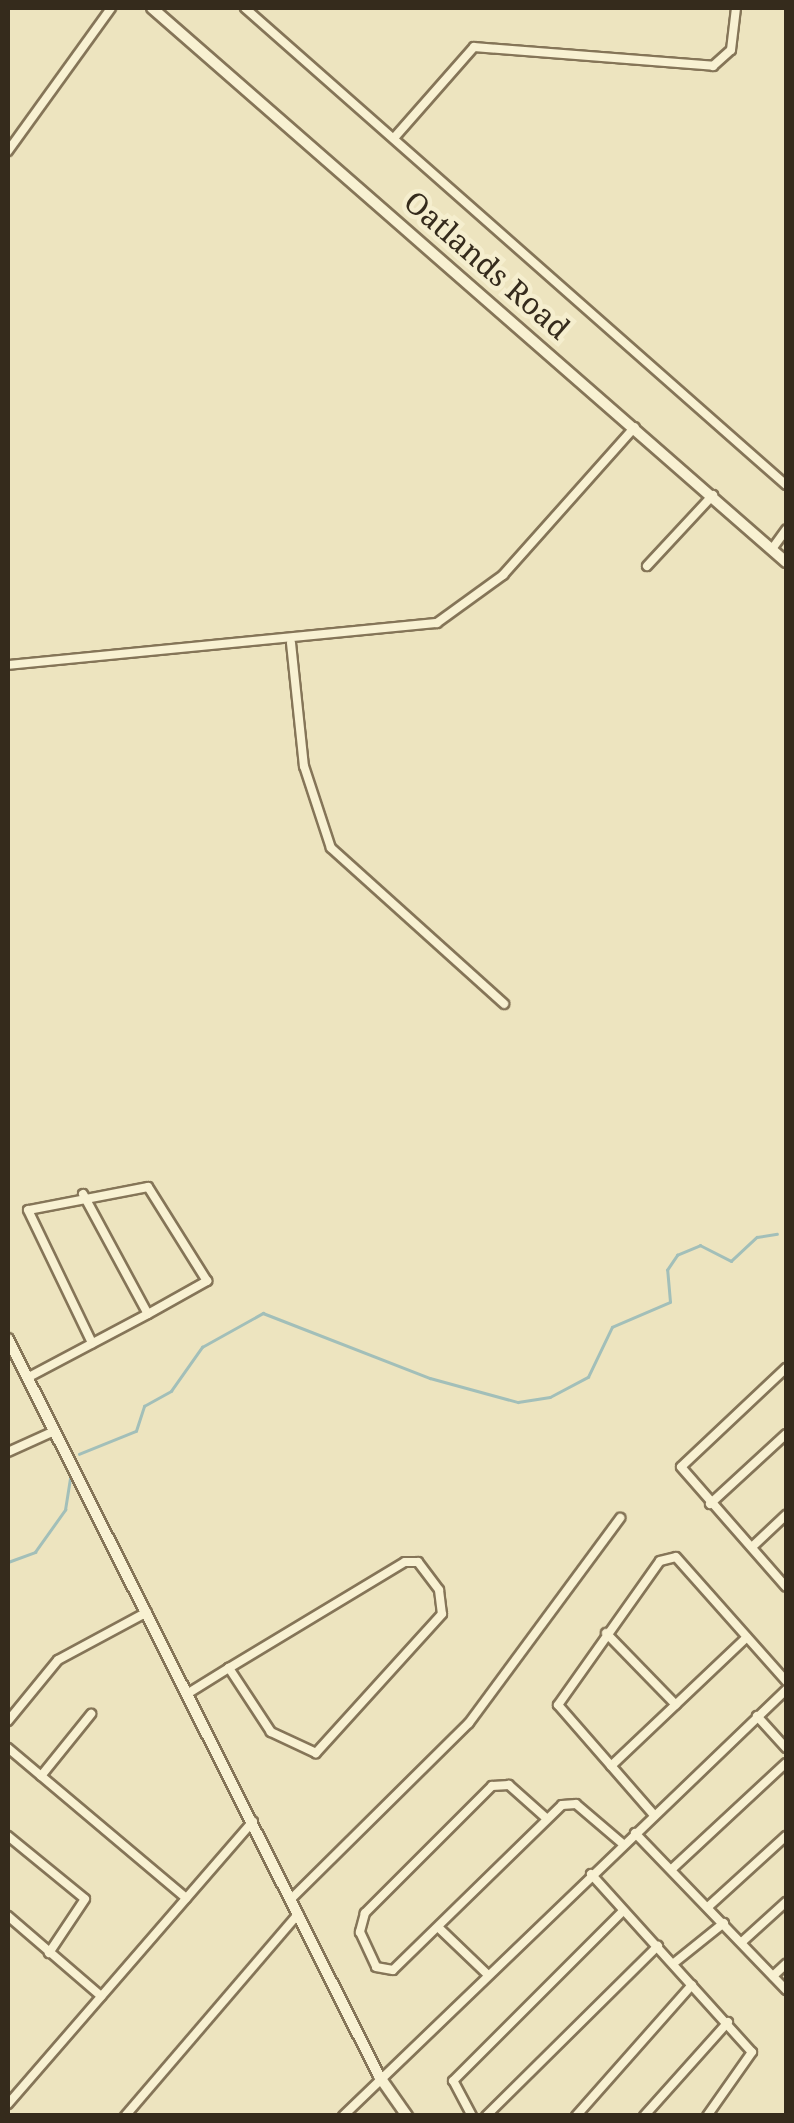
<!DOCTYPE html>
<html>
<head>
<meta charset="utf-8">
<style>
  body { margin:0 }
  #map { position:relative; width:794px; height:2123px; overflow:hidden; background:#ede4bf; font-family:"Noto Serif",serif }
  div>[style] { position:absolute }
  .stream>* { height:2.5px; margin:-1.25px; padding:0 1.25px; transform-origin:1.25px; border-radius:1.25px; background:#a2bfb9 }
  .roads { filter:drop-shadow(2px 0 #857558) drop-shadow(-2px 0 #857558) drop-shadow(0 2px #857558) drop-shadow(0 -2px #857558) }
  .minor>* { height:8px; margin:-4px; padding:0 4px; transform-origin:4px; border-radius:4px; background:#f8f1d2 }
  .tertiary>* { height:10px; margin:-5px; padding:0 5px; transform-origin:5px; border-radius:5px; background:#f8f1d2 }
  span { translate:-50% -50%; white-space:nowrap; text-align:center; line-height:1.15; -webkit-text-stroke:9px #f5eece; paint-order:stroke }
  .street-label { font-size:30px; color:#352b1c }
  .frame { position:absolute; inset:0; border:10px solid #352b1c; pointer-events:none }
</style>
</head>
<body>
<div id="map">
  <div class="stream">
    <i style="left:79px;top:1454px;width:61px;rotate:-22deg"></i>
    <i style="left:136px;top:1431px;width:26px;rotate:-72deg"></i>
    <i style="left:144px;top:1406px;width:31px;rotate:-29deg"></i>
    <i style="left:171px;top:1391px;width:54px;rotate:-54.8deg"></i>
    <i style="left:202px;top:1347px;width:70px;rotate:-29.1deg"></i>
    <i style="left:263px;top:1313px;width:179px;rotate:21.3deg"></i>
    <i style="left:430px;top:1378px;width:91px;rotate:15.3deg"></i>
    <i style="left:518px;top:1402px;width:32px;rotate:-9deg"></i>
    <i style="left:550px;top:1397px;width:43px;rotate:-27.8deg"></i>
    <i style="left:588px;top:1377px;width:55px;rotate:-64.4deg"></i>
    <i style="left:612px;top:1327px;width:63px;rotate:-23.3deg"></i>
    <i style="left:670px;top:1302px;width:32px;rotate:-95deg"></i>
    <i style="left:667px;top:1270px;width:18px;rotate:-56deg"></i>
    <i style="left:677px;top:1255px;width:25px;rotate:-23deg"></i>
    <i style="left:700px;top:1245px;width:35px;rotate:27deg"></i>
    <i style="left:731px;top:1261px;width:35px;rotate:-43deg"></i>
    <i style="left:757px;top:1237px;width:20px;rotate:-9deg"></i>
    <i style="left:8px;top:1562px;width:29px;rotate:-20deg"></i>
    <i style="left:35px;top:1552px;width:52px;rotate:-54.5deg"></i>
    <i style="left:65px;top:1510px;width:36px;rotate:-81deg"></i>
  </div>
  <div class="roads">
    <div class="minor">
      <i style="left:245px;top:8px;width:721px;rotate:41.4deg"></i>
      <i style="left:394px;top:138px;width:121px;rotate:-48.7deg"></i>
      <i style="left:474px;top:47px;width:240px;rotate:4.5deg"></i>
      <i style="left:713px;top:66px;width:24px;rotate:-42deg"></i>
      <i style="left:731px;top:50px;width:42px;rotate:-83.2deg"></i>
      <i style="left:8px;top:151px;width:176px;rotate:-54.2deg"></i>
      <i style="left:772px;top:549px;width:24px;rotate:-54deg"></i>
      <i style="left:647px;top:566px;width:97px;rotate:-47.1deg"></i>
      <i style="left:291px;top:643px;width:124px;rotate:84deg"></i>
      <i style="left:304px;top:766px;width:86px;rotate:71.8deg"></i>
      <i style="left:331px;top:848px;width:233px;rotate:42deg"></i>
      <i style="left:8px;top:665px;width:431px;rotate:-5.6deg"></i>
      <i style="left:437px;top:623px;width:82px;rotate:-36deg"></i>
      <i style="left:503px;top:575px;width:198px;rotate:-48.3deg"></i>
      <i style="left:83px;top:1194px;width:136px;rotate:61.6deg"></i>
      <i style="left:786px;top:1368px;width:144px;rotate:136.7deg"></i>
      <i style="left:681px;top:1467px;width:159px;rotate:48.8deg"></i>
      <i style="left:27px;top:1378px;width:137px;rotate:-27.9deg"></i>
      <i style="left:148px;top:1314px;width:68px;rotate:-29.2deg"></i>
      <i style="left:207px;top:1281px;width:111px;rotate:-122.1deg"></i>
      <i style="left:148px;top:1187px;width:122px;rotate:169.1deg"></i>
      <i style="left:28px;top:1210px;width:148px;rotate:64.3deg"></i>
      <i style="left:8px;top:1452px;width:46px;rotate:-24.3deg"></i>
      <i style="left:710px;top:1504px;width:103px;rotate:-42.6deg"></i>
      <i style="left:752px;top:1547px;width:47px;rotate:-43.3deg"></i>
      <i style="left:606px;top:1633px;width:100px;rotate:45.8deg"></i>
      <i style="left:187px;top:1694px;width:49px;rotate:-31.8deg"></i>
      <i style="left:229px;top:1668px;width:205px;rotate:-31.1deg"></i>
      <i style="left:405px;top:1562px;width:13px"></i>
      <i style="left:418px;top:1562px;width:35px;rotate:53deg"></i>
      <i style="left:439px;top:1590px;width:24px;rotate:83deg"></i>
      <i style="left:442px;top:1614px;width:188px;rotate:132.2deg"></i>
      <i style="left:316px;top:1753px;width:50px;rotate:-155deg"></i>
      <i style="left:271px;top:1732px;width:77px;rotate:-123.3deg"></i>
      <i style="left:757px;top:1716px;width:43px;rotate:47.8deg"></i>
      <i style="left:8px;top:1721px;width:79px;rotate:-50.7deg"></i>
      <i style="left:58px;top:1660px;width:101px;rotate:-28.3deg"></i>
      <i style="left:8px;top:1748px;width:233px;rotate:40.1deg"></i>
      <i style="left:611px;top:1766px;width:187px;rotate:-43.5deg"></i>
      <i style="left:41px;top:1776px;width:80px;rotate:-51.1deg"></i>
      <i style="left:654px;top:1815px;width:146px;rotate:-131.1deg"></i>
      <i style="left:558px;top:1705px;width:176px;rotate:-54.7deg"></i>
      <i style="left:660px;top:1561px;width:16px;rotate:-14deg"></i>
      <i style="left:676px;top:1557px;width:166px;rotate:48.4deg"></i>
      <i style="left:546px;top:1818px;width:50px;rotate:-138.3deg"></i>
      <i style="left:509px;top:1785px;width:17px;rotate:177deg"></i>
      <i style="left:492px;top:1786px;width:180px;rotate:135deg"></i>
      <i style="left:365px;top:1913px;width:20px;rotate:105deg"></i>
      <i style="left:360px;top:1932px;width:38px;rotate:65deg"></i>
      <i style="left:376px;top:1967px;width:17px;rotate:10deg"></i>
      <i style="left:393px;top:1970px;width:236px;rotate:-44.3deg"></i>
      <i style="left:562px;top:1805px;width:14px;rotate:-4deg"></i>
      <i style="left:576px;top:1804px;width:62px;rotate:40.4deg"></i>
      <i style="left:635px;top:1833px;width:218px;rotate:46.1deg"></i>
      <i style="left:8px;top:1836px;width:99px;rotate:39.3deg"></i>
      <i style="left:85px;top:1899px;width:65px;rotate:123.7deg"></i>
      <i style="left:673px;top:1868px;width:154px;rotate:-42.9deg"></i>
      <i style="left:591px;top:1874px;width:240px;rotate:47.9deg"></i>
      <i style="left:752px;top:2052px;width:78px;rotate:125.1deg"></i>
      <i style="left:291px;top:1899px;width:250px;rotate:-44.7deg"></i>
      <i style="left:469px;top:1723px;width:255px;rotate:-53.6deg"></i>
      <i style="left:709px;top:1906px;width:104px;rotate:-42.3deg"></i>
      <i style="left:8px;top:1916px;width:123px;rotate:40.7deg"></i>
      <i style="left:439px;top:1928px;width:66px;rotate:43.8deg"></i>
      <i style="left:743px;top:1941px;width:58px;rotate:-42.2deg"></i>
      <i style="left:674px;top:1963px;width:64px;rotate:-38.7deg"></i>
      <i style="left:773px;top:1976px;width:18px;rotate:-43deg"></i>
      <i style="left:8px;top:2104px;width:374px;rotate:-49.1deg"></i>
      <i style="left:125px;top:2116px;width:266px;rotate:-49.4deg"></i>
      <i style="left:343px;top:2116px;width:615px;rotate:-43.88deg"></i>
      <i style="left:472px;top:2116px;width:40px;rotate:-118deg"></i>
      <i style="left:453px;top:2081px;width:239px;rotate:-45deg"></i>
      <i style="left:486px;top:2116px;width:242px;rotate:-44.7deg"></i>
      <i style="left:576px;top:2116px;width:175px;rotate:-48.5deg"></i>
      <i style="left:644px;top:2116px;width:126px;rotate:-48.2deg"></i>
    </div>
    <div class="tertiary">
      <i style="left:152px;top:8px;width:842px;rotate:41.15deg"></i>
      <i style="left:8px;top:1339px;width:825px;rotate:63.28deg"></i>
      <i style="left:379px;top:2076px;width:49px;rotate:55deg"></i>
    </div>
  </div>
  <div class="street-label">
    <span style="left:487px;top:265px;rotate:41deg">Oatlands Road</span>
  </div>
  <div class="frame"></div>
</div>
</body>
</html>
